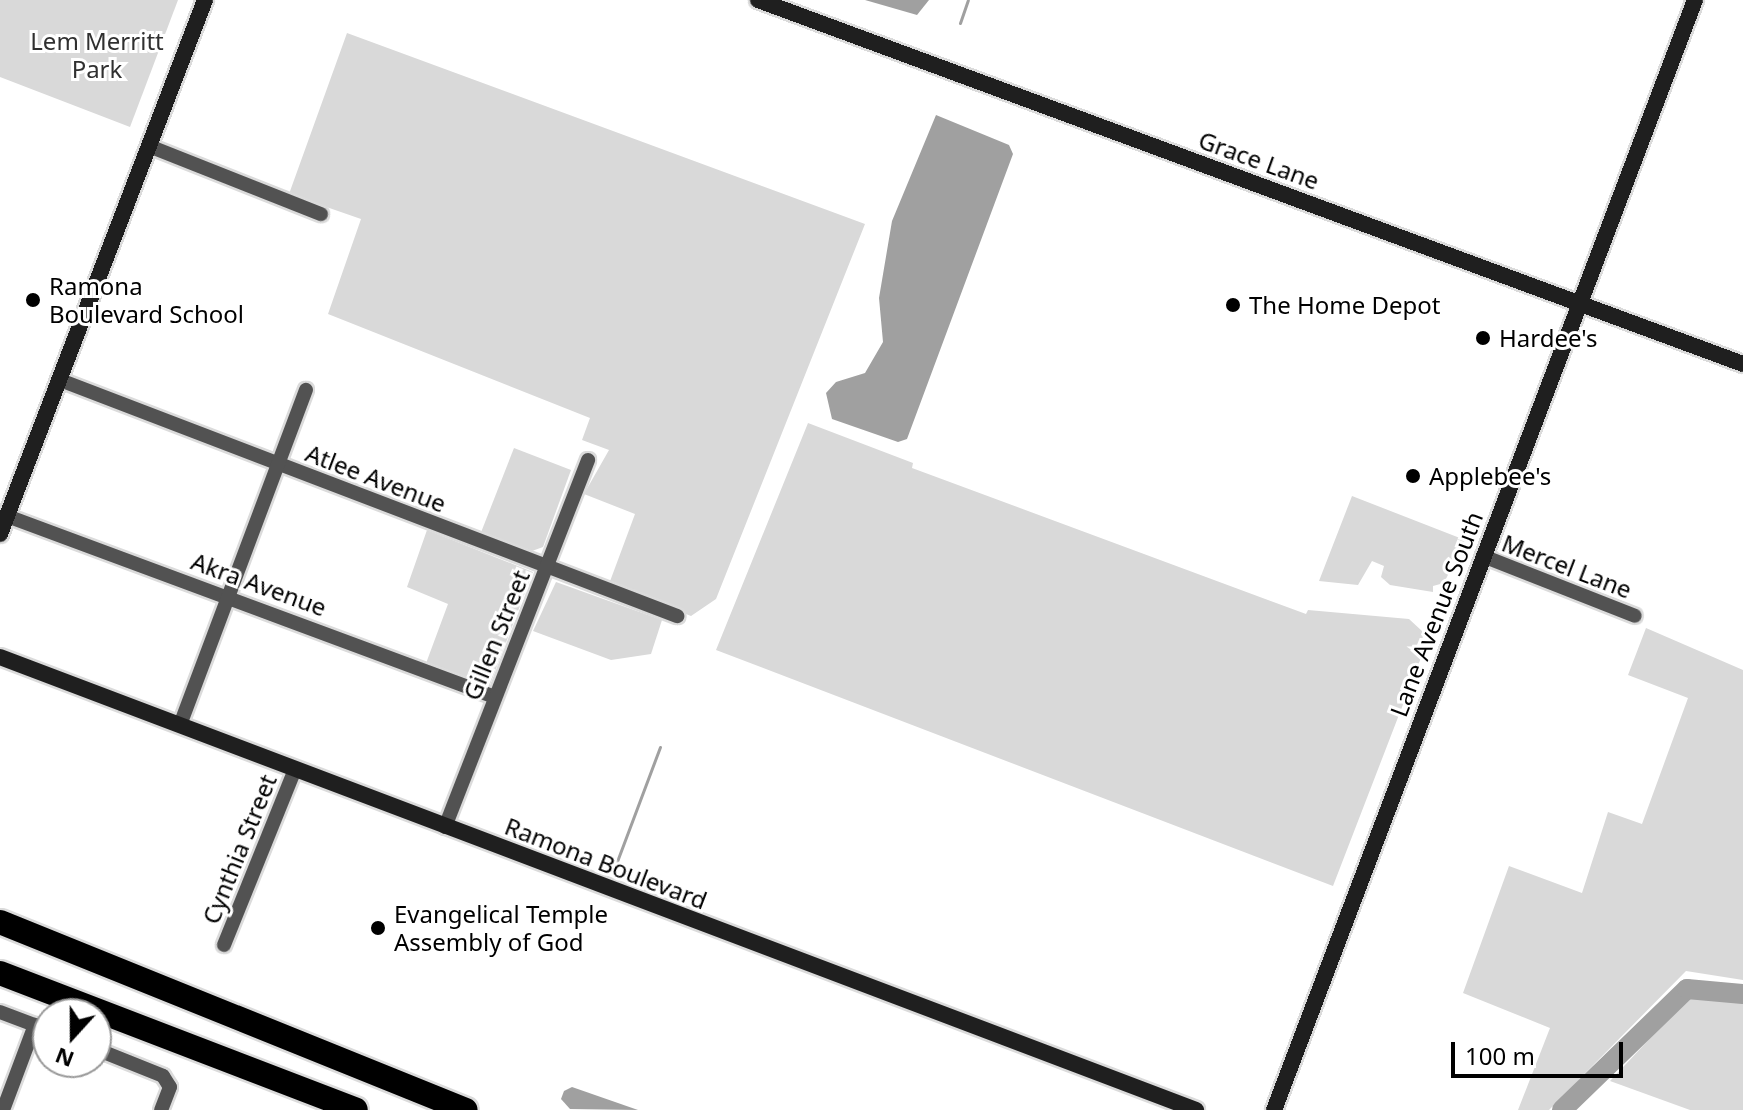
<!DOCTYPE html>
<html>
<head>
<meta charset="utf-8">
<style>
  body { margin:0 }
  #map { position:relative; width:1743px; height:1110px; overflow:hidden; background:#fff; font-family:"Noto Sans",sans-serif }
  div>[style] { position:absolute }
  .green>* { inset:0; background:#d9d9d9 }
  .water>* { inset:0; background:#a0a0a0 }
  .stream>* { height:3px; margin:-1.5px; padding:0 1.5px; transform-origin:1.5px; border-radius:1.5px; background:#a0a0a0 }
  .river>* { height:20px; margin:-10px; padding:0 10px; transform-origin:10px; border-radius:10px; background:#a0a0a0 }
  .roads { filter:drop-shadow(2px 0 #dbdbdb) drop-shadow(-2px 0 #dbdbdb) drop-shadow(0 2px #dbdbdb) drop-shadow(0 -2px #dbdbdb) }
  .street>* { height:14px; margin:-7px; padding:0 7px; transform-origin:7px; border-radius:7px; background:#525252 }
  .secondary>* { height:16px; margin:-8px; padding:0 8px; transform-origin:8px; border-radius:8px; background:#1f1f1f }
  .highway>* { height:24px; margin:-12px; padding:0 12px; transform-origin:12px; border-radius:12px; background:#000 }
  .dots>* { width:22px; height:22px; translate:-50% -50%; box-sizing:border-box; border:4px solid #fff; border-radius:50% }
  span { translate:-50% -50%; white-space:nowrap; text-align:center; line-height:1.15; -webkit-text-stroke:6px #fff; paint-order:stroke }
  .park-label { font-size:24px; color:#303030 }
  .street-label { font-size:24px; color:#000 }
  .poi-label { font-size:24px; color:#000 }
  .left { translate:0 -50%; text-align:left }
  .north { position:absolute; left:32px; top:998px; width:80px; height:80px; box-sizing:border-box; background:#fff; border:2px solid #999; border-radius:50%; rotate:201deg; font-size:22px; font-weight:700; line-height:32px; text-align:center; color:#000 }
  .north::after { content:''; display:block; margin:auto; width:28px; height:36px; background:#000; clip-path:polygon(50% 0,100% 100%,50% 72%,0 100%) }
  .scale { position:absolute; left:1451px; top:1042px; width:172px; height:36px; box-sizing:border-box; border:4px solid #000; border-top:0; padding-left:10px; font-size:24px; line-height:28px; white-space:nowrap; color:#000; -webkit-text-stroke:6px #fff; paint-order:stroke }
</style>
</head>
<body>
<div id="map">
  <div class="green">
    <i style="clip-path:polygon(0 0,178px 0,130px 127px,0 77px)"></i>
    <i style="clip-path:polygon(347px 33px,865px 224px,716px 599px,691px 616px,609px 584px,635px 514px,584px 494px,609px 450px,582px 440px,590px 418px,328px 314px,361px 219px,289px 194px)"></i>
    <i style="clip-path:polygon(808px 423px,913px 463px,912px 468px,1306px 614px,1308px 610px,1409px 619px,1422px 631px,1424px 650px,1333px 886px,716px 650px)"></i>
    <i style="clip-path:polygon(514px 448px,571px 470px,543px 547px,532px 551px,480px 535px)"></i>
    <i style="clip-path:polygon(1352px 496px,1465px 540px,1444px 583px,1433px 586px,1433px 592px,1390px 585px,1381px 577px,1384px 566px,1372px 561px,1358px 585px,1319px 581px)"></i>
    <i style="clip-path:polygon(427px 530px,533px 572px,489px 687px,425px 666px,448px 604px,407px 587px)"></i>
    <i style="clip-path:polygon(556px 582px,662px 620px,651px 654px,611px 660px,533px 631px)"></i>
    <i style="clip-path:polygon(1646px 628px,1743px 670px,1743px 980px,1686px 971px,1549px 1110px,1518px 1110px,1550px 1028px,1463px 993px,1509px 866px,1582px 893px,1608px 812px,1642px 824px,1688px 698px,1628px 675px)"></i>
    <i style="clip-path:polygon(1688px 998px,1743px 1001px,1743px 1110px,1690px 1110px,1610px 1081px)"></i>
  </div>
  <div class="water">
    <i style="clip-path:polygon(865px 0,929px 0,917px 15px)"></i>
    <i style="clip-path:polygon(936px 115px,1009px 145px,1013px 154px,907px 439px,898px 442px,832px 419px,826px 393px,836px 382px,865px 373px,883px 342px,879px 298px,892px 221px)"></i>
    <i style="clip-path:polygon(572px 1087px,638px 1110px,570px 1109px,561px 1099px,564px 1091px)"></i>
  </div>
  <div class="stream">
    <i style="left:960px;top:23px;width:24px;rotate:-71deg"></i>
    <i style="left:616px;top:864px;width:125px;rotate:-69.4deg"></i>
  </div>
  <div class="river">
    <i style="left:1562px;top:1110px;width:174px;rotate:-44.1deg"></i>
    <i style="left:1687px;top:989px;width:56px;rotate:5.1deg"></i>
  </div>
  <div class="roads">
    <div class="street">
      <i style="left:149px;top:146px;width:185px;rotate:21.6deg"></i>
      <i style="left:60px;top:380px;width:661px;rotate:20.93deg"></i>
      <i style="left:7px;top:516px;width:520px;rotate:20.35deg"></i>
      <i style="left:1483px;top:556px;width:163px;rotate:21.5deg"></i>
      <i style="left:180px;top:725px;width:358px;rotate:-69.4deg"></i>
      <i style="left:445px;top:827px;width:394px;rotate:-68.7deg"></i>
      <i style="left:224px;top:945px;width:190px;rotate:-68deg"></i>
      <i style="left:0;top:1012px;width:51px;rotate:20.6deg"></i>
      <i style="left:96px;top:1049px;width:72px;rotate:21.9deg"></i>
      <i style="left:163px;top:1076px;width:13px;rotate:58deg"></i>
      <i style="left:170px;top:1087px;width:25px;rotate:111deg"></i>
      <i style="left:3px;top:1110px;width:91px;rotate:-69.4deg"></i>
    </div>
    <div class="secondary">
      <i style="left:758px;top:0;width:1050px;rotate:20.28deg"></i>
      <i style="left:0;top:534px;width:572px;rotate:-69deg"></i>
      <i style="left:0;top:657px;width:1279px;rotate:20.74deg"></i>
      <i style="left:1274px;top:1110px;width:1187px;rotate:-69.23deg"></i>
    </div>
    <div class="highway">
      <i style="left:0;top:922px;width:502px;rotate:21.97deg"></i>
      <i style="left:0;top:973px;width:381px;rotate:21deg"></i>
    </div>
  </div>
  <div class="dots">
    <i style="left:33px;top:300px;background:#000"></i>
    <i style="left:1233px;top:305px;background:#000"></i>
    <i style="left:1483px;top:338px;background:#000"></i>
    <i style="left:1413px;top:476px;background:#000"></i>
    <i style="left:378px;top:928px;background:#000"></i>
  </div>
  <div class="park-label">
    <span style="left:97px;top:55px">Lem Merritt<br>Park</span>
  </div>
  <div class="street-label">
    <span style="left:1259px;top:160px;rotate:20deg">Grace Lane</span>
    <span style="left:376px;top:478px;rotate:21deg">Atlee Avenue</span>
    <span style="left:1567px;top:566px;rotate:21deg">Mercel Lane</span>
    <span style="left:259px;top:584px;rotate:20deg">Akra Avenue</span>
    <span style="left:1436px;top:614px;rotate:-69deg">Lane Avenue South</span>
    <span style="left:496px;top:635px;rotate:-68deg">Gillen Street</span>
    <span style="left:239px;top:849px;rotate:-68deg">Cynthia Street</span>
    <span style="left:606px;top:863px;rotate:21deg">Ramona Boulevard</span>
  </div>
  <div class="poi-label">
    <span class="left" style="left:49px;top:300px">Ramona<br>Boulevard School</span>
    <span class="left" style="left:1249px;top:305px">The Home Depot</span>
    <span class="left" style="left:1499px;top:338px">Hardee's</span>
    <span class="left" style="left:1429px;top:476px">Applebee's</span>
    <span class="left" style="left:394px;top:928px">Evangelical Temple<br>Assembly of God</span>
  </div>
  <div class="north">N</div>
  <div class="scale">100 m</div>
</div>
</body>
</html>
